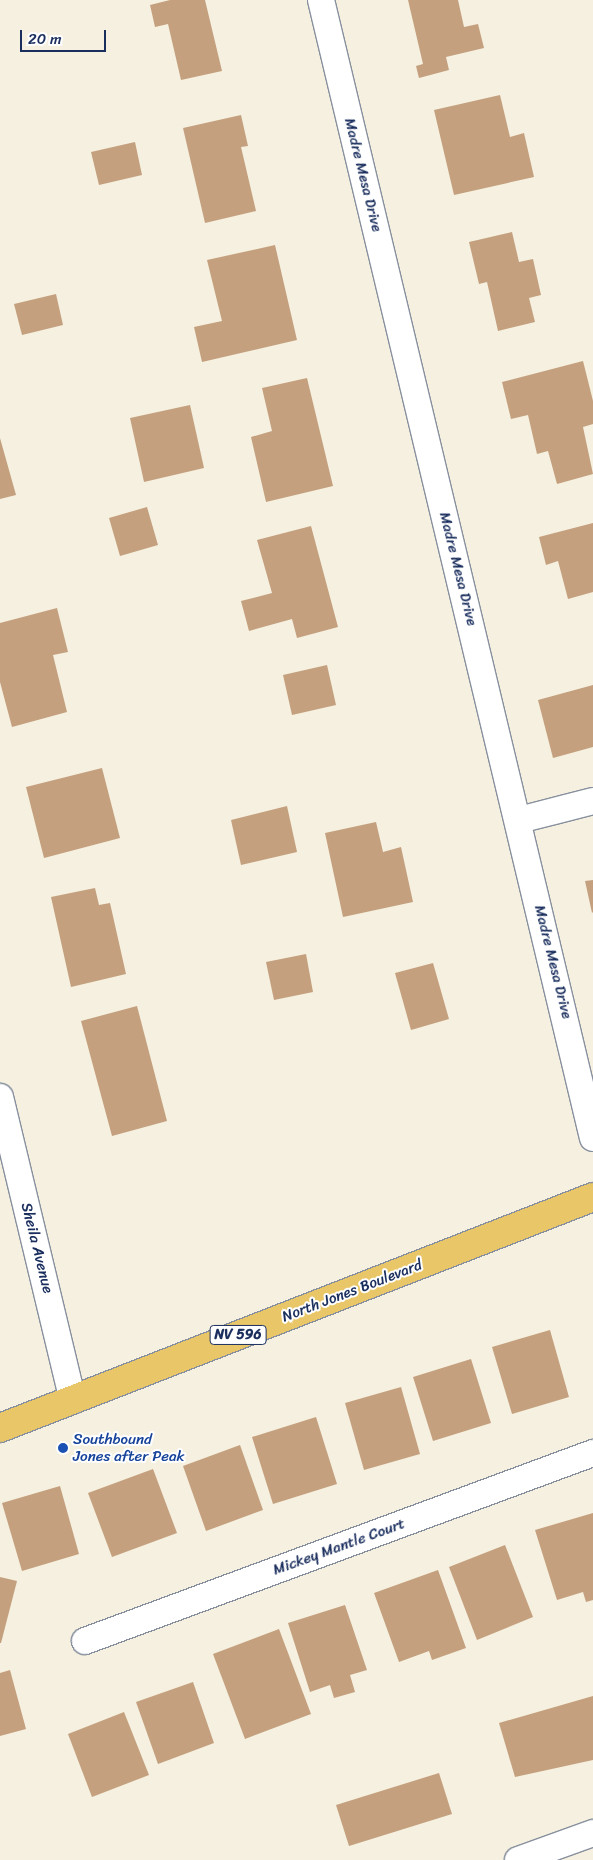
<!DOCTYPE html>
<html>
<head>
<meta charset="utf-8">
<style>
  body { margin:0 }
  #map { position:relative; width:593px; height:1860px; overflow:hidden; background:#f5f0df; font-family:Sriracha,sans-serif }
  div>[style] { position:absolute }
  .building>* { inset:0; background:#c4a07e }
  .roads { filter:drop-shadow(1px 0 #88909e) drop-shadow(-1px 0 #88909e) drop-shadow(0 1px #88909e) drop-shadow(0 -1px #88909e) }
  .street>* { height:26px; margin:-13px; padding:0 13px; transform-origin:13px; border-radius:13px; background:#fff }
  .primary>* { height:28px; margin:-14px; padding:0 14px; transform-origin:14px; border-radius:14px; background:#e9c769 }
  .dots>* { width:14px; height:14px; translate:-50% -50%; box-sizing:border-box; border:2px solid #fff; border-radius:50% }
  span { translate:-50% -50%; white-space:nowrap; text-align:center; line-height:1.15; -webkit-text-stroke:4px #fff; paint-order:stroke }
  .shield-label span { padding:1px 4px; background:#fff; border:1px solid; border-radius:4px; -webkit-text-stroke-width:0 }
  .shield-label { font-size:14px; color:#1b2f5e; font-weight:700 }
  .street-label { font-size:15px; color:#1b2f5e }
  .transit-label { font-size:15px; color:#164399 }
  .left { translate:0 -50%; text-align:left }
  .scale { position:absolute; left:20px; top:30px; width:86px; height:22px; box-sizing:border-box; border:2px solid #1b2f5e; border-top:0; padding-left:6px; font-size:15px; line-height:18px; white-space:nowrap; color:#1b2f5e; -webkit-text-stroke:4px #fff; paint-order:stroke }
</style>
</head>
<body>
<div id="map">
  <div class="building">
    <i style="clip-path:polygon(170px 0,205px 0,222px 71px,181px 80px,168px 24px,155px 27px,150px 5px)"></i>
    <i style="clip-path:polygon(408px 0,458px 0,464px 27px,478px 24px,484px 48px,446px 57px,449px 70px,419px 78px,416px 66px,423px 64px)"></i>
    <i style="clip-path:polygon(500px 95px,510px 137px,524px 133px,534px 177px,454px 195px,434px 110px)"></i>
    <i style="clip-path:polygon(241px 115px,248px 146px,241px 147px,256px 211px,205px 223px,183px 128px)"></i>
    <i style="clip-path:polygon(135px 142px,142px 175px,99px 185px,91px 152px)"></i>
    <i style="clip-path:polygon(512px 232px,519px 262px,533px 259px,541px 295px,529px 298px,535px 322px,498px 331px,487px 282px,479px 284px,469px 242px)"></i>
    <i style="clip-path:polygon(275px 245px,297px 340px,202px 362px,194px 327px,222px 321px,207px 260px)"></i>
    <i style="clip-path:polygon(56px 294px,63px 325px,22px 335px,14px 304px)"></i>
    <i style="clip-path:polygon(583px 361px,593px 401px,593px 424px,583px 427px,593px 474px,557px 484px,548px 451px,537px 454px,528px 415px,511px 419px,502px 382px)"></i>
    <i style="clip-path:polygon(307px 378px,333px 486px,266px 502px,251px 437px,272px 431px,262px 388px)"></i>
    <i style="clip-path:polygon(190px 405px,204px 468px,144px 482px,130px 418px)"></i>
    <i style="clip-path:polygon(0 438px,16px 495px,0 499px)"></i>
    <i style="clip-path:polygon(147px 507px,158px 545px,120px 556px,109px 518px)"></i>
    <i style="clip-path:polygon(593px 523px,593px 592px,568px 599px,558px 561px,546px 565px,539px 537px)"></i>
    <i style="clip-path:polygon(311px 526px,338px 627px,297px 638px,292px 619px,249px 631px,241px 601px,272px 593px,257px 540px)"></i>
    <i style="clip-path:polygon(57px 608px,68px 652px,53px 655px,67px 712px,12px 727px,0 682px,0 623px)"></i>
    <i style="clip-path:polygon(327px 665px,336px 705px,292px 715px,283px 675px)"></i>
    <i style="clip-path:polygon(593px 685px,593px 747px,553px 758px,538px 700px)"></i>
    <i style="clip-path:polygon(102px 768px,120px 838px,44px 858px,26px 787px)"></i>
    <i style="clip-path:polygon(287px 806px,297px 852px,241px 865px,231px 820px)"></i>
    <i style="clip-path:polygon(376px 822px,383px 852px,401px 847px,413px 902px,343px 917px,325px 833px)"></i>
    <i style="clip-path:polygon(593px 880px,593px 912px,592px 913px,585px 881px)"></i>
    <i style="clip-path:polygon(95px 888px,99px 905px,110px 903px,126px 974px,71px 987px,51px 897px)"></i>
    <i style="clip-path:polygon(306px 954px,313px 992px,274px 1000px,266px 962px)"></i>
    <i style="clip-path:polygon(433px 963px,449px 1019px,411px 1030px,395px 973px)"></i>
    <i style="clip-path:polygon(137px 1006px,167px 1121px,112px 1136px,81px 1021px)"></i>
    <i style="clip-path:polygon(550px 1330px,569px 1397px,512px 1414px,492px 1347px)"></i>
    <i style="clip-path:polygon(471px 1359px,491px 1423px,433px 1441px,413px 1377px)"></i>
    <i style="clip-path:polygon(401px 1387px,420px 1454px,364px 1470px,345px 1403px)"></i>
    <i style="clip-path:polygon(316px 1417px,337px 1484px,273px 1504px,252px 1437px)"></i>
    <i style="clip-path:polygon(240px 1445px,263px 1510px,206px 1531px,183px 1466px)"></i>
    <i style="clip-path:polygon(153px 1469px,177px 1533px,112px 1557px,88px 1493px)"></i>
    <i style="clip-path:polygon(60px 1486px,79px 1554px,22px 1571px,2px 1503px)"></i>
    <i style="clip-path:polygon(593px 1513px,593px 1600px,586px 1602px,583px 1592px,557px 1600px,535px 1530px)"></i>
    <i style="clip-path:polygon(505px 1545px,533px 1617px,477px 1640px,449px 1567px)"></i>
    <i style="clip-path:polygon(438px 1570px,466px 1648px,432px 1660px,429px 1651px,399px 1662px,374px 1593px)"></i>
    <i style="clip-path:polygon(0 1577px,17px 1581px,1px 1643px,0 1643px)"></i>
    <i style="clip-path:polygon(345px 1605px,367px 1670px,350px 1675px,355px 1692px,334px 1698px,330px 1685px,310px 1692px,288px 1623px)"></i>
    <i style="clip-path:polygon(279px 1629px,311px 1714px,245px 1739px,213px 1654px)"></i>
    <i style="clip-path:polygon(10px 1670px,26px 1729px,0 1736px,0 1673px)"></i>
    <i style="clip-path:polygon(193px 1682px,214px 1743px,158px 1764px,136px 1702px)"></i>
    <i style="clip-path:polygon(593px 1696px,593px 1760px,515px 1777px,499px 1723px)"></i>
    <i style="clip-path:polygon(124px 1712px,149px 1775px,92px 1797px,68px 1734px)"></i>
    <i style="clip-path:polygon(439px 1773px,452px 1814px,349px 1846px,336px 1805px)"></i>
  </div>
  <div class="roads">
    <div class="street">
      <i style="left:321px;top:0;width:1170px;rotate:76.56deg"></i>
      <i style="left:519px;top:820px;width:76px;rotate:-14.4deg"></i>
      <i style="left:0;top:1097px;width:312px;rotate:76.5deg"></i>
      <i style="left:85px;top:1641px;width:542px;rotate:-20.31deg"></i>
      <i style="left:518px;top:1860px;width:80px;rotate:-19.8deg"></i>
    </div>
    <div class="primary">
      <i style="left:0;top:1428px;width:636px;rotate:-21.28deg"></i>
    </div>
  </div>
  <div class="dots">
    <i style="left:63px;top:1448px;background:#1a4fb4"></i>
  </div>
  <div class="shield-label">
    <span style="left:238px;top:1335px">NV 596</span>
  </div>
  <div class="street-label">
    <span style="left:363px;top:175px;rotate:76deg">Madre Mesa Drive</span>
    <span style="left:458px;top:569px;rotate:76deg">Madre Mesa Drive</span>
    <span style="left:553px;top:962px;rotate:76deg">Madre Mesa Drive</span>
    <span style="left:37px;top:1248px;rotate:76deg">Sheila Avenue</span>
    <span style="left:352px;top:1291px;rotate:-21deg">North Jones Boulevard</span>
    <span style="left:339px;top:1547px;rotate:-20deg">Mickey Mantle Court</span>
  </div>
  <div class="transit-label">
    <span class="left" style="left:73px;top:1448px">Southbound<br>Jones after Peak</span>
  </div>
  <div class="scale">20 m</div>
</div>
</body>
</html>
